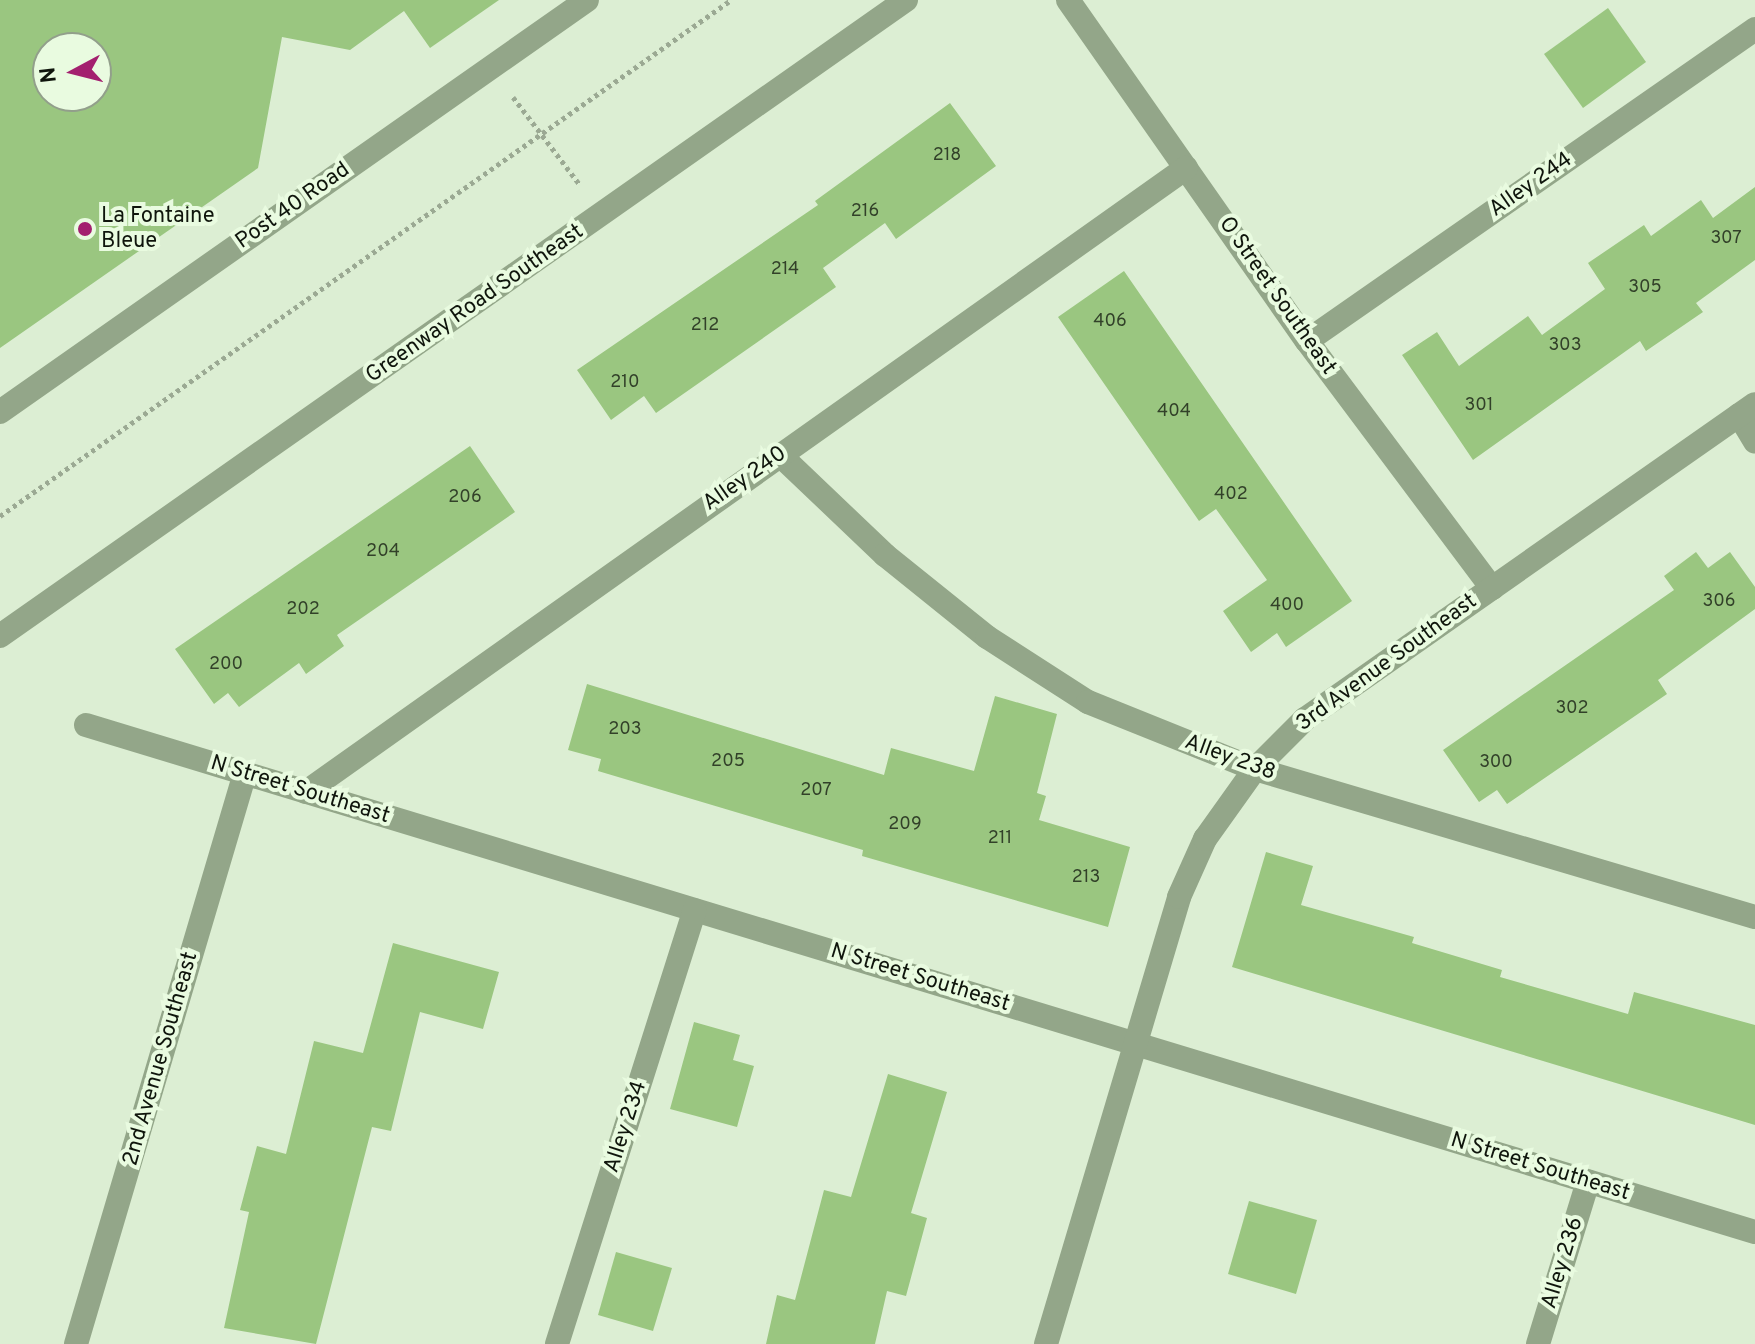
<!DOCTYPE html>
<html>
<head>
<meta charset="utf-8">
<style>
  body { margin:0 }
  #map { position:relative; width:1755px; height:1344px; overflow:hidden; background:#dceed3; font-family:Overpass,sans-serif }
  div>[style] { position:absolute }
  .building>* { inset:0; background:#9ac680 }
  .path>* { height:5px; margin-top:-2.5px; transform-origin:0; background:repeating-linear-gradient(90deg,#9ba993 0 4px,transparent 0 8px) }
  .minor>* { height:24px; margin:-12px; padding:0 12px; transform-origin:12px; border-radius:12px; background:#93a689 }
  .dots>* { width:22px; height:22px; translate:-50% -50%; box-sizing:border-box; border:4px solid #e9fbe0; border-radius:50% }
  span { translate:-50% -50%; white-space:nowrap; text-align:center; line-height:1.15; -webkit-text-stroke:8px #e9fbe0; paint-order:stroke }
  .number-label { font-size:18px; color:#324129 }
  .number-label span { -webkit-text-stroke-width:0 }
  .street-label { font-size:22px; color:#0f150c }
  .poi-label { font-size:22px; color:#0f150c }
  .left { translate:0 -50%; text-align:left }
  .north { position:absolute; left:32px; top:32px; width:80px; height:80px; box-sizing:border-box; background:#e9fbe0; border:2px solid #929f8b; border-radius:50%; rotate:263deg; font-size:22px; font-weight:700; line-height:32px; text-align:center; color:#0f150c }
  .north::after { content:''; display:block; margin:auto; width:28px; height:36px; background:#a3206f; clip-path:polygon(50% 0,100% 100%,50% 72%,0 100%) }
</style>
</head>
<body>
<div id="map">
  <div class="building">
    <i style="clip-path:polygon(evenodd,0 0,499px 0,430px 48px,404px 11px,350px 50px,282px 37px,258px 168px,0 348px,0 0,48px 48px,96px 48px,96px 96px,48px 96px,48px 48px)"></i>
    <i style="clip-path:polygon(1608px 8px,1646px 62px,1583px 108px,1544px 54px)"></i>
    <i style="clip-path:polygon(950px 103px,996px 166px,896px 239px,885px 223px,823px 268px,836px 287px,656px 413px,644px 396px,611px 420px,577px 370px,818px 205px,815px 201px)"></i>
    <i style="clip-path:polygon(1755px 187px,1755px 260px,1696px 303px,1703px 312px,1646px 351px,1640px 341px,1473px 460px,1402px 355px,1437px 332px,1459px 366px,1528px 316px,1542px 335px,1605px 289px,1588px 263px,1644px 225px,1651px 236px,1701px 200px,1713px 218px)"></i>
    <i style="clip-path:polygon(1124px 271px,1352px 601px,1286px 647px,1277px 633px,1251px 652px,1223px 611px,1267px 580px,1216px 509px,1199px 521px,1058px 317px)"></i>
    <i style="clip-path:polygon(470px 446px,515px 512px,337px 635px,344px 646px,306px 674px,299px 663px,239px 707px,228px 693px,214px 704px,175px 649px)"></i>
    <i style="clip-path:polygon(1696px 552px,1708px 568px,1730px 552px,1755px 587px,1755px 609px,1658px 680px,1667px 694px,1507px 804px,1497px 790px,1479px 802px,1443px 750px,1674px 590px,1664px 576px)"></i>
    <i style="clip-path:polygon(587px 684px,884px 775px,891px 748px,974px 771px,995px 696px,1057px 714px,1037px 793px,1046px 796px,1039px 820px,1130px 847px,1108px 927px,862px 856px,863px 850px,598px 771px,601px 759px,568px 750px)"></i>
    <i style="clip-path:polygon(1266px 852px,1313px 866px,1301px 905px,1414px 937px,1412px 943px,1502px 970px,1500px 977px,1628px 1014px,1634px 992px,1755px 1025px,1755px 1125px,1232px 967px)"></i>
    <i style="clip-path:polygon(393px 943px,499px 972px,483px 1029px,420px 1012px,391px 1131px,372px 1127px,316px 1344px,224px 1328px,249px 1212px,240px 1210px,257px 1146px,286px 1154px,314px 1041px,363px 1053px)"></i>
    <i style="clip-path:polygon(694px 1022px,740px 1035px,733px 1060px,754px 1066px,737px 1127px,670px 1109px)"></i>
    <i style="clip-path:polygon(888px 1074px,947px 1092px,911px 1213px,927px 1218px,906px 1296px,887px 1291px,875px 1344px,766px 1344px,777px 1295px,795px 1300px,824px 1190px,851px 1197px)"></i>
    <i style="clip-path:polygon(1249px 1201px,1317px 1220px,1296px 1294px,1228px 1274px)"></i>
    <i style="clip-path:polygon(616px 1252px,672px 1268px,653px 1331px,598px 1315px)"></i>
  </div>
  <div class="path">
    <i style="left:513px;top:97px;width:111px;rotate:52.7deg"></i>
    <i style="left:0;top:516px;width:895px;rotate:-35.22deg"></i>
  </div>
  <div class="minor">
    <i style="left:1068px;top:0;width:416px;rotate:55deg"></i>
    <i style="left:1307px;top:341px;width:309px;rotate:53.2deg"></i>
    <i style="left:1307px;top:341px;width:546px;rotate:-34.85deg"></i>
    <i style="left:0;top:412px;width:717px;rotate:-35.06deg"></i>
    <i style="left:1739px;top:415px;width:31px;rotate:59deg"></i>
    <i style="left:780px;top:455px;width:145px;rotate:43.6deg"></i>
    <i style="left:885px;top:555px;width:131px;rotate:38.8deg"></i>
    <i style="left:987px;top:637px;width:120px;rotate:32.8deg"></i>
    <i style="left:1088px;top:702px;width:180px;rotate:21.9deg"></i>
    <i style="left:1255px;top:769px;width:521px;rotate:16.49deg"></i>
    <i style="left:0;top:636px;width:1107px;rotate:-35.07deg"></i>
    <i style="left:86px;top:725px;width:1744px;rotate:16.9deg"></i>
    <i style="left:306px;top:792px;width:1079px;rotate:-35.34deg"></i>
    <i style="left:76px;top:1344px;width:595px;rotate:-73.51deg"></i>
    <i style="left:557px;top:1344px;width:455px;rotate:-72.4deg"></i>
    <i style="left:1046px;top:1344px;width:466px;rotate:-73.4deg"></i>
    <i style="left:1179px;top:897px;width:64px;rotate:-65.9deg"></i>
    <i style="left:1205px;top:839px;width:86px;rotate:-54.5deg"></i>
    <i style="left:1255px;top:769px;width:71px;rotate:-45deg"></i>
    <i style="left:1305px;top:719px;width:549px;rotate:-34.99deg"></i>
    <i style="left:1538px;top:1344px;width:170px;rotate:-72.9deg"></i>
  </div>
  <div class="dots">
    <i style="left:85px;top:229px;background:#a3206f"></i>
  </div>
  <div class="number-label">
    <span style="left:947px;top:156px">218</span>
    <span style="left:865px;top:212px">216</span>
    <span style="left:1726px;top:239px">307</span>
    <span style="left:785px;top:270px">214</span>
    <span style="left:1645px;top:288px">305</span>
    <span style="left:1110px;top:322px">406</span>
    <span style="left:705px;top:326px">212</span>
    <span style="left:1565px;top:346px">303</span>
    <span style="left:625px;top:383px">210</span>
    <span style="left:1479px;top:406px">301</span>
    <span style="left:1174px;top:412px">404</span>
    <span style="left:1231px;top:495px">402</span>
    <span style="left:465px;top:498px">206</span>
    <span style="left:383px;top:552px">204</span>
    <span style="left:1719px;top:602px">306</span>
    <span style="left:1287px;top:606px">400</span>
    <span style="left:303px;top:610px">202</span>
    <span style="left:226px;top:665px">200</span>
    <span style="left:1572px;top:709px">302</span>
    <span style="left:625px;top:730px">203</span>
    <span style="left:728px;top:762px">205</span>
    <span style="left:1496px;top:763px">300</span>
    <span style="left:816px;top:791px">207</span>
    <span style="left:905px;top:825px">209</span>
    <span style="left:1000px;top:839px">211</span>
    <span style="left:1086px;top:878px">213</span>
  </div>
  <div class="street-label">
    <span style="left:1531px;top:185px;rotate:-35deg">Alley 244</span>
    <span style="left:293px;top:206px;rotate:-35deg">Post 40 Road</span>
    <span style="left:1277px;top:296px;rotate:55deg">O Street Southeast</span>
    <span style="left:475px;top:304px;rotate:-35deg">Greenway Road Southeast</span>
    <span style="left:745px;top:479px;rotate:-35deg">Alley 240</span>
    <span style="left:1387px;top:663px;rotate:-36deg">3rd Avenue Southeast</span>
    <span style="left:1230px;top:758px;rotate:20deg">Alley 238</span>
    <span style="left:300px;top:790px;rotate:17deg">N Street Southeast</span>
    <span style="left:920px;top:978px;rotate:17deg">N Street Southeast</span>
    <span style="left:161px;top:1059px;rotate:-74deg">2nd Avenue Southeast</span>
    <span style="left:626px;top:1127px;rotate:-72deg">Alley 234</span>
    <span style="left:1540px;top:1167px;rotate:17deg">N Street Southeast</span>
    <span style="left:1563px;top:1263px;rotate:-73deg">Alley 236</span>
  </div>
  <div class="poi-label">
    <span class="left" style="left:101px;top:229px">La Fontaine<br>Bleue</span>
  </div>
  <div class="north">N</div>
</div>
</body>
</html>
